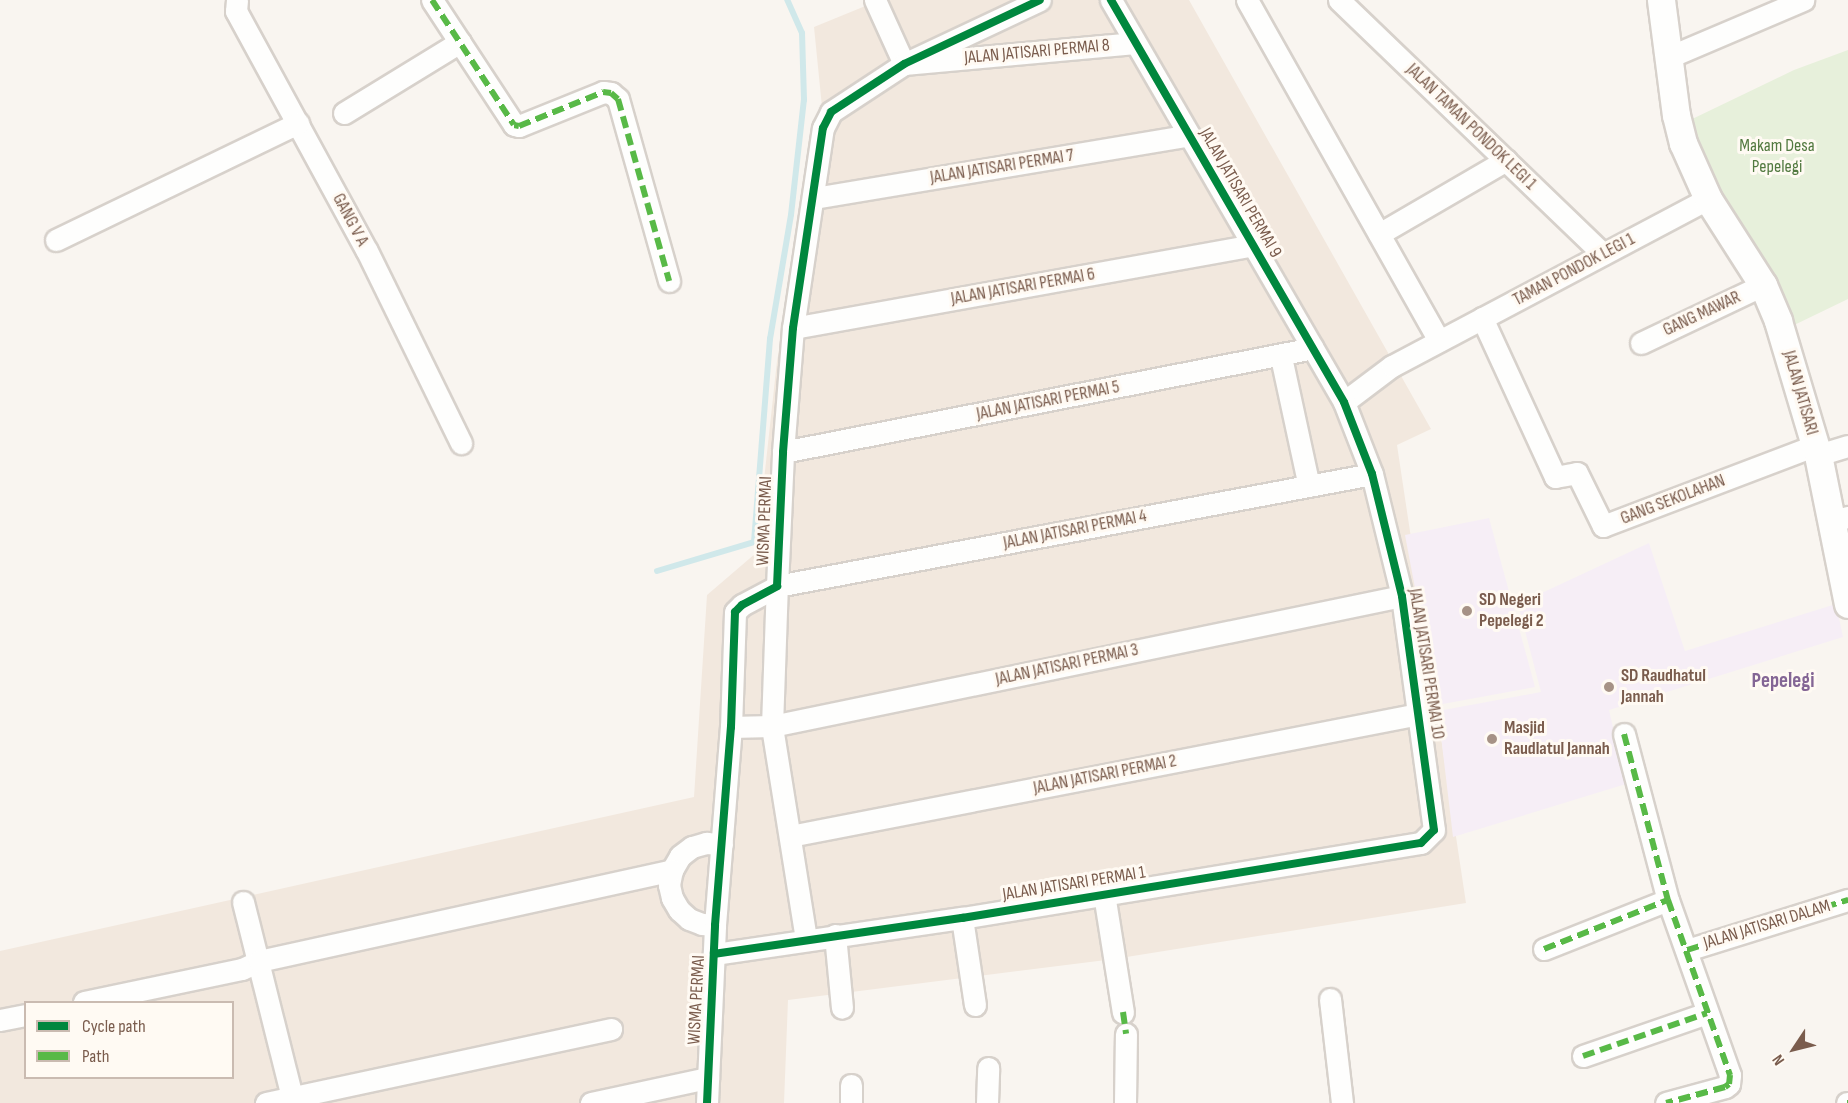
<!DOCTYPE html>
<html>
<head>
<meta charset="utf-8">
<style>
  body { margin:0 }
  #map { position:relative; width:1848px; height:1103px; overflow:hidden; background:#f9f5f0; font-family:"Sofia Sans Condensed",sans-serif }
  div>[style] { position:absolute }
  .residential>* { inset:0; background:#f2e8de }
  .education>* { inset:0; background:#f6eef6 }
  .green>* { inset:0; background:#e7f0db }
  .stream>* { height:6px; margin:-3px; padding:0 3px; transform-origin:3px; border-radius:3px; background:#d0e8ea }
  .roads { filter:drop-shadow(2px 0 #d7d1cb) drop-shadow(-2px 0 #d7d1cb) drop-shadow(0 2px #d7d1cb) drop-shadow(0 -2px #d7d1cb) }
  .minor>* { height:21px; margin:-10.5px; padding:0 10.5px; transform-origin:10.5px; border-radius:10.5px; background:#fefefd }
  .tertiary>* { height:27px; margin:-13.5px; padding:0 13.5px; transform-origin:13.5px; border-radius:13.5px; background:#fefefd }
  .quiet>* { height:6px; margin-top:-3px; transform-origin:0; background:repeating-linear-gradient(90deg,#58b947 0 12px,transparent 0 18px) }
  .cycleway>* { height:8px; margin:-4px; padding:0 4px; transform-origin:4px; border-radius:4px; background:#00873e }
  .dots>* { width:16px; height:16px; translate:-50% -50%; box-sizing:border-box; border:3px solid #fffaf3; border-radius:50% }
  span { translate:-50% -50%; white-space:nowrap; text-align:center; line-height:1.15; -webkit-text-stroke:6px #fffaf3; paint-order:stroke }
  .street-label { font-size:18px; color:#7a5c4d }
  .park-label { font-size:18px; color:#537a41 }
  .poi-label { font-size:18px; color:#7a5c4d; font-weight:700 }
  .left { translate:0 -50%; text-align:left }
  .quarter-label { font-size:21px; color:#846695; font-weight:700 }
  .legend { position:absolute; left:24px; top:1001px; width:210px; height:78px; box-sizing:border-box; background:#fffaf3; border:2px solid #cabbb1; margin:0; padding:8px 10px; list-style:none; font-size:18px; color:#7a5c4d }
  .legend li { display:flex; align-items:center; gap:12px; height:30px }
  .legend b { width:30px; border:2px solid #cabbb1 }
  .north { position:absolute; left:1764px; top:1019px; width:60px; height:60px; -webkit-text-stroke:4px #fffaf3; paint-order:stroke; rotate:235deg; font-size:16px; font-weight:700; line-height:24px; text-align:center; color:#7a5c4d }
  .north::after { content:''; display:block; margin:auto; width:21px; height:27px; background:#7a5c4d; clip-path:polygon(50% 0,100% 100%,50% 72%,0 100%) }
</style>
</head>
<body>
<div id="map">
  <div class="residential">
    <i style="clip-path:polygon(evenodd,880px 0,1189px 0,1431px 429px,1397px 445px,1466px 903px,1114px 959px,788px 1000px,784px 1103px,0 1103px,0 951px,694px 797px,707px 595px,756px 553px,777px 361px,822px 107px,814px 27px,880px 0,26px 1002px,232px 1002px,232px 1078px,26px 1078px,26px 1002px)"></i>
  </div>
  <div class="education">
    <i style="clip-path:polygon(1489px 518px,1535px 687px,1437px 705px,1405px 535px)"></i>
    <i style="clip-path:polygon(1649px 543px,1685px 651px,1836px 604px,1843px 637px,1609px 710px,1626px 784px,1453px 837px,1438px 711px,1541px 692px,1518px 604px)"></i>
  </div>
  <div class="green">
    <i style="clip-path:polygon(1848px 50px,1848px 299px,1788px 328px,1725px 210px,1686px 122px,1794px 70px)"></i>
  </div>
  <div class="stream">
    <i style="left:657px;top:571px;width:101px;rotate:-16.6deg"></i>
    <i style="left:754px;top:542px;width:204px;rotate:-85.5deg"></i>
    <i style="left:770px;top:339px;width:126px;rotate:-80.4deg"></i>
    <i style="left:791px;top:215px;width:116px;rotate:-83.6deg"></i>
    <i style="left:804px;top:100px;width:67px;rotate:-91.7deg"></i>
    <i style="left:802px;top:33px;width:36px;rotate:-114deg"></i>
  </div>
  <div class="roads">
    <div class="minor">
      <i style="left:237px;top:0;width:11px;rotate:95deg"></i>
      <i style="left:236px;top:11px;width:273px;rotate:61.4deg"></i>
      <i style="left:367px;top:251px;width:214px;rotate:63.9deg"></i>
      <i style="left:432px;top:0;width:149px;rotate:56.7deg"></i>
      <i style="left:514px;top:125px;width:5px;rotate:11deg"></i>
      <i style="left:519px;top:126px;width:91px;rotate:-22deg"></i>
      <i style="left:603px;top:92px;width:8px;rotate:7deg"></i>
      <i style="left:611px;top:93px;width:9px;rotate:41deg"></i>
      <i style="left:618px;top:99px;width:189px;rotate:74.3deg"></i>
      <i style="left:875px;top:0;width:70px;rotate:65.6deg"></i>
      <i style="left:904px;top:64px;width:232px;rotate:-5.2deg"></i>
      <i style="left:1247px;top:0;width:391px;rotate:60.6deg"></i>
      <i style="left:1339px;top:0;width:366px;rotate:43.9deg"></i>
      <i style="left:1669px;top:57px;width:146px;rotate:-23deg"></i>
      <i style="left:344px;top:113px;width:136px;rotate:-31.5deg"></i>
      <i style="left:814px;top:198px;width:380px;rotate:-9.5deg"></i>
      <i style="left:1379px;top:234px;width:147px;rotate:-30.2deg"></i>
      <i style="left:56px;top:240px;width:269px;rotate:-25.8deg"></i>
      <i style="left:1482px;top:318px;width:175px;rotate:65.3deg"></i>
      <i style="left:1555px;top:477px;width:22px;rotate:-10deg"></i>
      <i style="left:1577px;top:473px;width:59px;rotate:63.9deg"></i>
      <i style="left:1603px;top:526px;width:228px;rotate:-20.8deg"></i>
      <i style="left:793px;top:328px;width:467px;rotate:-10.2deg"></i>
      <i style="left:1641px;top:343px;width:135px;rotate:-25.4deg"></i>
      <i style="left:1281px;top:357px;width:132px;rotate:77.8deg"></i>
      <i style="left:1344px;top:402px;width:60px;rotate:-36.9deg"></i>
      <i style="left:1392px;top:366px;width:357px;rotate:-27.9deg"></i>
      <i style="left:783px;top:452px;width:540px;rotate:-11.1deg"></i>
      <i style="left:1818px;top:455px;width:31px;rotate:-17deg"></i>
      <i style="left:1830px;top:522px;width:19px;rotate:-16deg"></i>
      <i style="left:731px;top:727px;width:41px;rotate:-1.4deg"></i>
      <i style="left:772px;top:726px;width:643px;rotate:-11.66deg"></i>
      <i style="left:1624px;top:734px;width:172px;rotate:75.2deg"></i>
      <i style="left:1668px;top:900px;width:186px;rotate:70.5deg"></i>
      <i style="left:1730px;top:1075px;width:9px;rotate:96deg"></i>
      <i style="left:1729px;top:1084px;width:5px;rotate:143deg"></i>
      <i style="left:1725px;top:1087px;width:61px;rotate:164.8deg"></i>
      <i style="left:790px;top:836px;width:641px;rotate:-10.98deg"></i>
      <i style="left:1104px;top:894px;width:120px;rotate:80.9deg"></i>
      <i style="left:243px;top:902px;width:201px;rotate:75.9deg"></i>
      <i style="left:962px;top:918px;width:88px;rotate:81.5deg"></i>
      <i style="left:715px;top:925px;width:13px;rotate:-176deg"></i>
      <i style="left:702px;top:924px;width:14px;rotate:-159deg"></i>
      <i style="left:689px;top:919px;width:13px;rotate:-138deg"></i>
      <i style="left:679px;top:910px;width:14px;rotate:-120deg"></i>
      <i style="left:672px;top:898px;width:13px;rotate:-103deg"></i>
      <i style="left:669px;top:885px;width:15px;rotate:-79deg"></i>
      <i style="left:672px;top:870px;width:16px;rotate:-60deg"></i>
      <i style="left:680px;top:856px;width:15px;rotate:-37deg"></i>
      <i style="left:692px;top:847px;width:15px;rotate:-16deg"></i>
      <i style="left:706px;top:843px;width:16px;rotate:4deg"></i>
      <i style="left:835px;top:935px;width:73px;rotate:84.5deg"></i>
      <i style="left:806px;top:939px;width:216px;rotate:-99.1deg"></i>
      <i style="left:772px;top:726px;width:140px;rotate:-88deg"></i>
      <i style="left:777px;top:586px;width:605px;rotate:-10.66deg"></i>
      <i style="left:1544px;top:949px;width:133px;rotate:-21.6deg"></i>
      <i style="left:1687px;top:950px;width:169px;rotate:-17.3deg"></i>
      <i style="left:714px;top:954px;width:251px;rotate:-8.3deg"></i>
      <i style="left:962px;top:918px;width:465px;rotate:-9.3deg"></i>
      <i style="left:1421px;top:843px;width:18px;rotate:-45deg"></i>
      <i style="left:1434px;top:830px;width:236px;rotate:-97.8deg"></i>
      <i style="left:1402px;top:596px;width:126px;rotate:-103.8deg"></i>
      <i style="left:1372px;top:474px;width:77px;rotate:-111.3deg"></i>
      <i style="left:1344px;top:402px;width:465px;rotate:-120.1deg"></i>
      <i style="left:1330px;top:999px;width:105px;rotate:83.4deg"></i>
      <i style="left:84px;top:1002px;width:161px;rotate:-11.8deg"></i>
      <i style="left:242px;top:969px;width:19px;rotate:-25deg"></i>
      <i style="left:259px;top:961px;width:423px;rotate:-12.4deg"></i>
      <i style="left:0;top:1020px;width:26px;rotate:-11deg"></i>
      <i style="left:1583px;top:1056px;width:131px;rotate:-19.1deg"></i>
      <i style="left:266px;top:1103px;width:353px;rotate:-12.1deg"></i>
      <i style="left:591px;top:1103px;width:120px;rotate:-12.1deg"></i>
      <i style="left:707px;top:1103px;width:178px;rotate:-87.4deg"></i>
      <i style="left:715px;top:925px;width:199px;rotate:-85.4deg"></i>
      <i style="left:731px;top:727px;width:115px;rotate:-88deg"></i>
      <i style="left:735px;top:612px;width:10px;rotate:-45deg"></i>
      <i style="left:742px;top:605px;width:40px;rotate:-28deg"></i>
      <i style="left:777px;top:586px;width:134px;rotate:-87.4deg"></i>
      <i style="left:783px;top:452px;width:124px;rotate:-85.4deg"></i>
      <i style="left:793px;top:328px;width:202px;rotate:-81.5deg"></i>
      <i style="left:823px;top:128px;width:18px;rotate:-63deg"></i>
      <i style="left:831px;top:112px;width:87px;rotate:-33.3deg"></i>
      <i style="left:904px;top:64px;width:150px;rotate:-25.2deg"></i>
      <i style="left:851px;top:1103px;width:18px;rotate:-90deg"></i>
      <i style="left:987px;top:1103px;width:35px;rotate:-88deg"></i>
      <i style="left:1125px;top:1103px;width:69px;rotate:-89.2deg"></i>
      <i style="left:1847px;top:1103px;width:1px"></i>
    </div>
    <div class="tertiary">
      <i style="left:1661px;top:0;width:116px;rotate:82.6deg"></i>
      <i style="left:1676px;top:115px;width:29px;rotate:76deg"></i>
      <i style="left:1683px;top:143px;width:61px;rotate:65.9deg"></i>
      <i style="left:1708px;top:199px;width:102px;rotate:57.4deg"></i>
      <i style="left:1763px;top:285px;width:39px;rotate:67deg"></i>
      <i style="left:1778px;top:321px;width:140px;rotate:73.4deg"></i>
      <i style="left:1818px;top:455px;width:152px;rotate:78.6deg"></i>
    </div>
  </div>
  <div class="quiet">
    <i style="left:432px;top:0;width:149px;rotate:56.7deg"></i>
    <i style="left:514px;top:125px;width:5px;rotate:11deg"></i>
    <i style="left:519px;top:126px;width:91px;rotate:-22deg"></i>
    <i style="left:603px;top:92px;width:8px;rotate:7deg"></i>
    <i style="left:611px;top:93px;width:9px;rotate:41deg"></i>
    <i style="left:618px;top:99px;width:189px;rotate:74.3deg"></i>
    <i style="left:1624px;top:734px;width:172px;rotate:75.2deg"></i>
    <i style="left:1668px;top:900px;width:186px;rotate:70.5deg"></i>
    <i style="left:1730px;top:1075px;width:9px;rotate:96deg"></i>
    <i style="left:1729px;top:1084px;width:5px;rotate:143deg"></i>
    <i style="left:1725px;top:1087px;width:61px;rotate:164.8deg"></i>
    <i style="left:1544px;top:949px;width:133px;rotate:-21.6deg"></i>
    <i style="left:1687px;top:950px;width:169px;rotate:-17.3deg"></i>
    <i style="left:1123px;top:1012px;width:22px;rotate:82deg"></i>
    <i style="left:1583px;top:1056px;width:131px;rotate:-19.1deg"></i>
    <i style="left:1847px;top:1103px;width:1px"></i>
  </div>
  <div class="cycleway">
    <i style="left:714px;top:954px;width:251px;rotate:-8.3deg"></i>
    <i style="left:962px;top:918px;width:465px;rotate:-9.3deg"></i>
    <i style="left:1421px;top:843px;width:18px;rotate:-45deg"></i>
    <i style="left:1434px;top:830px;width:236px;rotate:-97.8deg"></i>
    <i style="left:1402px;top:596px;width:126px;rotate:-103.8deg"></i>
    <i style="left:1372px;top:474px;width:77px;rotate:-111.3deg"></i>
    <i style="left:1344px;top:402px;width:465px;rotate:-120.1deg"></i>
    <i style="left:707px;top:1103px;width:178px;rotate:-87.4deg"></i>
    <i style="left:715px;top:925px;width:199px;rotate:-85.4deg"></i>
    <i style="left:731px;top:727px;width:115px;rotate:-88deg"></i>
    <i style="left:735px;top:612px;width:10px;rotate:-45deg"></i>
    <i style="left:742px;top:605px;width:40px;rotate:-28deg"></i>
    <i style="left:777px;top:586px;width:134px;rotate:-87.4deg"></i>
    <i style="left:783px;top:452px;width:124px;rotate:-85.4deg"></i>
    <i style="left:793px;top:328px;width:202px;rotate:-81.5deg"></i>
    <i style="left:823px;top:128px;width:18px;rotate:-63deg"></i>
    <i style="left:831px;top:112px;width:87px;rotate:-33.3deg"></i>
    <i style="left:904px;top:64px;width:150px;rotate:-25.2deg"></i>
  </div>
  <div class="dots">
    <i style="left:1467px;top:611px;background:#a69286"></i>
    <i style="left:1609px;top:687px;background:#a69286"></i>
    <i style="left:1492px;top:739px;background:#a69286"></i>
  </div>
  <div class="street-label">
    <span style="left:1037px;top:52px;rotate:-5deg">JALAN JATISARI PERMAI 8</span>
    <span style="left:1471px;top:127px;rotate:44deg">JALAN TAMAN PONDOK LEGI 1</span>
    <span style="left:1002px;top:167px;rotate:-9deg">JALAN JATISARI PERMAI 7</span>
    <span style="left:1240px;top:193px;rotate:60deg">JALAN JATISARI PERMAI 9</span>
    <span style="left:350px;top:220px;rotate:62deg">GANG V A</span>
    <span style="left:1574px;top:270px;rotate:-28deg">TAMAN PONDOK LEGI 1</span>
    <span style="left:1023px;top:287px;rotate:-10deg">JALAN JATISARI PERMAI 6</span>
    <span style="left:1702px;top:314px;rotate:-25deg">GANG MAWAR</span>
    <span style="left:1800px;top:393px;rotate:74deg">JALAN JATISARI</span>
    <span style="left:1048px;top:401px;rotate:-11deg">JALAN JATISARI PERMAI 5</span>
    <span style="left:1673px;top:500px;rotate:-21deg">GANG SEKOLAHAN</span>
    <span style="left:765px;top:521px;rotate:-88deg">WISMA PERMAI</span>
    <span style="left:1075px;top:530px;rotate:-11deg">JALAN JATISARI PERMAI 4</span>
    <span style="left:1426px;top:664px;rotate:81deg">JALAN JATISARI PERMAI 10</span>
    <span style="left:1067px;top:665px;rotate:-12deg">JALAN JATISARI PERMAI 3</span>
    <span style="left:1105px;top:775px;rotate:-11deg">JALAN JATISARI PERMAI 2</span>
    <span style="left:1074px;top:884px;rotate:-9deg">JALAN JATISARI PERMAI 1</span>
    <span style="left:1767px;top:925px;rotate:-17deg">JALAN JATISARI DALAM</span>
    <span style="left:697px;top:1000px;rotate:-87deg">WISMA PERMAI</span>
  </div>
  <div class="park-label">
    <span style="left:1777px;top:157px">Makam Desa<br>Pepelegi</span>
  </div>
  <div class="poi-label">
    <span class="left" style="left:1479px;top:611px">SD Negeri<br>Pepelegi 2</span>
    <span class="left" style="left:1621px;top:687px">SD Raudhatul<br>Jannah</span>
    <span class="left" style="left:1504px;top:739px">Masjid<br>Raudlatul Jannah</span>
  </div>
  <div class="quarter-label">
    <span style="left:1783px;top:681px">Pepelegi</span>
  </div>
  <ul class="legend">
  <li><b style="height:8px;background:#00873e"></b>Cycle path</li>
  <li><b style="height:8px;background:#58b947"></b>Path</li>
  </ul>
  <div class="north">N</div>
</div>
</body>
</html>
